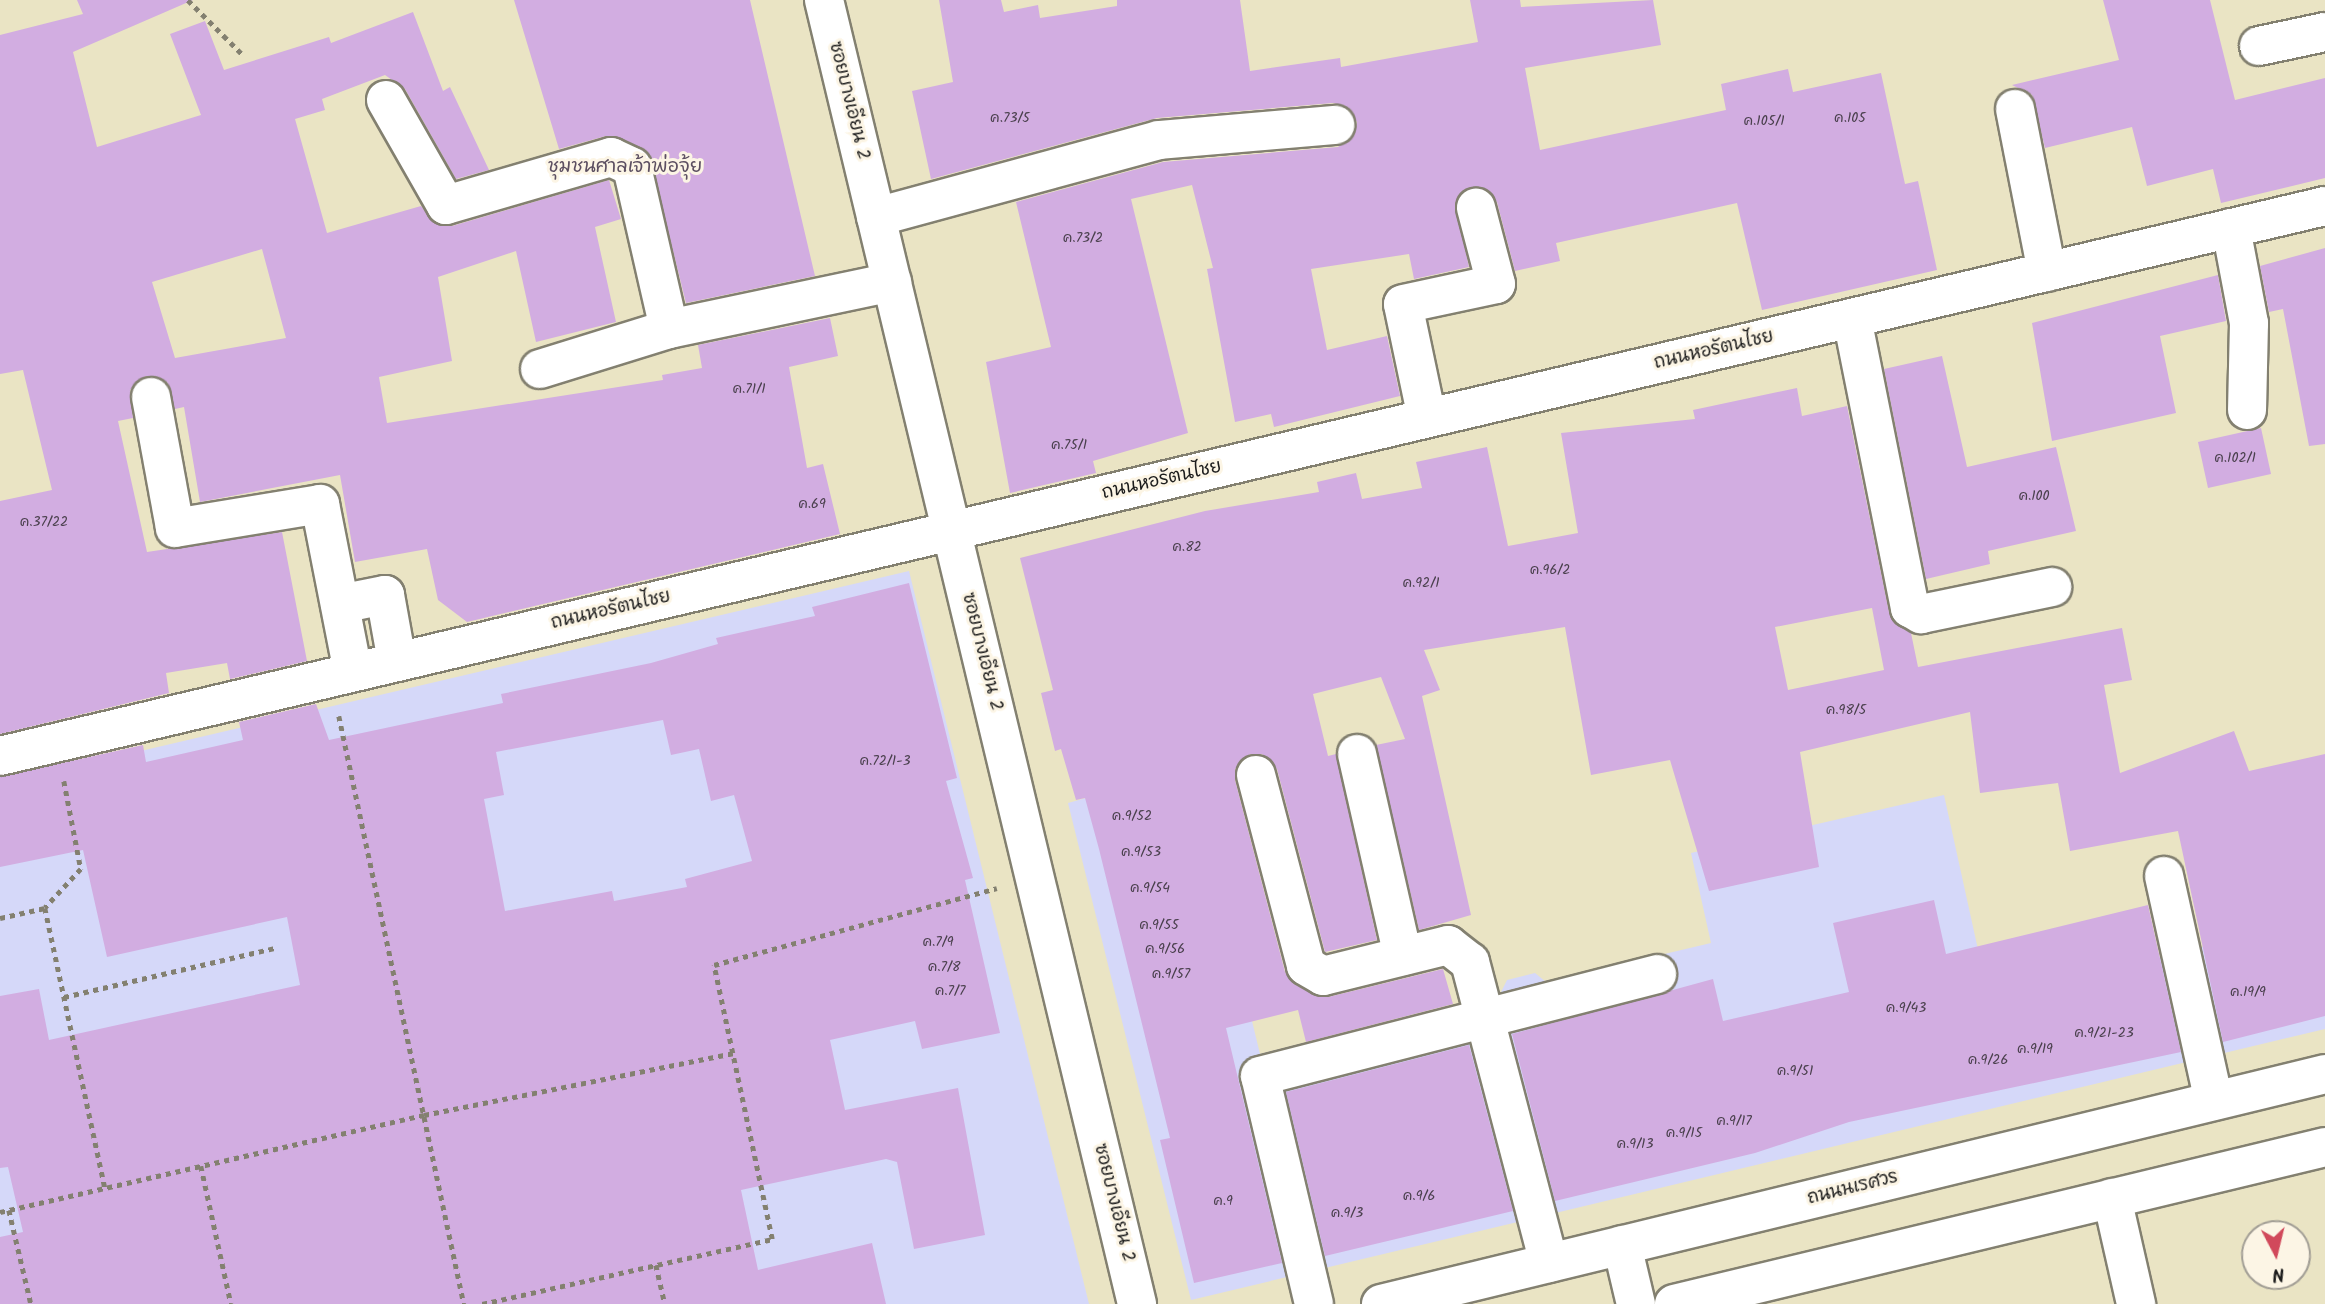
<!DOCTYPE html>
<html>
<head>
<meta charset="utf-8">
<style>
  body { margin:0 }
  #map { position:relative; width:2325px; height:1304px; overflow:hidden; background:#eae4c4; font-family:Kalam,"Playpen Sans Thai",sans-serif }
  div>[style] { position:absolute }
  .built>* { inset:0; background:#d5d8f9 }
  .building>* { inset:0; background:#d2ade1 }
  .path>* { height:4.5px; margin-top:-2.25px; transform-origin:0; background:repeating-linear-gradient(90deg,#838070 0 5px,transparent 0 10px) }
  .roads { filter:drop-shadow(2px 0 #838070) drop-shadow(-2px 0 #838070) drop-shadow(0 2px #838070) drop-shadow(0 -2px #838070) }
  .minor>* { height:38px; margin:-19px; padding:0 19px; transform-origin:19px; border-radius:19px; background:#fff }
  span { translate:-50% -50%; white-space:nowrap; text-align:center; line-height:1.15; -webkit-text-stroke:6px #fcf5e5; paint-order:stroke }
  .number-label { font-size:14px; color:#4a404d }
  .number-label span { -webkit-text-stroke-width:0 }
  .street-label { font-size:18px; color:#1c1c1c }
  .neighbourhood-label { font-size:19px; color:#5c4f61 }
  .north { position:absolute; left:2241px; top:1220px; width:70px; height:70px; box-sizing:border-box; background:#fcf5e5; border:2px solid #a29e95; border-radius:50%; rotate:173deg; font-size:19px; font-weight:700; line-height:28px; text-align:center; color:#1c1c1c }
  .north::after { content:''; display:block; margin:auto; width:24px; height:32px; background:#d1495b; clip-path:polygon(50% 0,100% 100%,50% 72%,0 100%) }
</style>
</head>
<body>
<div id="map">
  <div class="built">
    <i style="clip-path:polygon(909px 571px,1089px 1304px,0 1304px,0 784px)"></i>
    <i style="clip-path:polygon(1191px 769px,1260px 1054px,1500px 994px,1507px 980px,1535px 973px,1546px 982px,1711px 943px,1691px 853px,1944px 795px,1988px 995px,2287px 928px,2325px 877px,2325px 1029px,1191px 1300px,1068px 803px)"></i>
  </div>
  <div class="building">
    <i style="clip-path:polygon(evenodd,77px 0,193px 0,73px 52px,97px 147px,201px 115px,170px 34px,205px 21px,224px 70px,329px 37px,331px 43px,413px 12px,443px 91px,450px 87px,489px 170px,456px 179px,405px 89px,385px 75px,322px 99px,325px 110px,295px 119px,327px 233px,421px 206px,434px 223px,452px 226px,609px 180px,621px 219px,595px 227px,616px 322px,536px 342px,516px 251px,438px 277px,452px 361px,379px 377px,387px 423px,663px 380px,662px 375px,702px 368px,698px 345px,830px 318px,838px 356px,789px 367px,807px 468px,823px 464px,840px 534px,467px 622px,438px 600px,427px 549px,355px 562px,340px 475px,200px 502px,184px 407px,175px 409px,167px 382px,146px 376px,130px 390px,133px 418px,118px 421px,147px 552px,282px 532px,307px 661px,230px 679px,227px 663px,166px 673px,169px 693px,0 734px,0 501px,52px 490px,23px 370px,0 374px,0 35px,83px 14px,77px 0,262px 249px,286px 338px,175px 358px,152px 282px,262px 249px)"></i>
    <i style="clip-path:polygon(514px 0,750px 0,815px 276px,686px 303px,649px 154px,606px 136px,559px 149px)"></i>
    <i style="clip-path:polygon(939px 0,1001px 0,1004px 12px,1038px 5px,1040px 18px,1117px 6px,1117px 0,1240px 0,1250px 71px,1340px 58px,1341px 67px,1478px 42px,1470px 0,1520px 0,1521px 7px,1653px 0,1661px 45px,1525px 68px,1540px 150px,1726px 110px,1721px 84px,1788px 69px,1793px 92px,1881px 73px,1905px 184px,1918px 181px,1937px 270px,1762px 310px,1737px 203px,1556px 243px,1560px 261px,1515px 271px,1497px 202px,1482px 187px,1471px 187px,1455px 203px,1469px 267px,1414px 279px,1409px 254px,1311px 269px,1327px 350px,1387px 336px,1400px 396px,1274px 427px,1271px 414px,1235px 422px,1207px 269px,1213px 268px,1192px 185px,1131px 199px,1188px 433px,1093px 461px,1096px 473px,1010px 493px,986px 362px,1051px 347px,1016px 202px,1163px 162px,1338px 147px,1354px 135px,1357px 122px,1345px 106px,1333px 103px,1157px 118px,931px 179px,912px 91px,953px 82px)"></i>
    <i style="clip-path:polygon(2103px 0,2210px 0,2235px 100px,2325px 78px,2325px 178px,2221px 203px,2213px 169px,2147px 186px,2132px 127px,2045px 148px,2032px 95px,2012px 85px,2119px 60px)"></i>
    <i style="clip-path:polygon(2325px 248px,2325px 444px,2309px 446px,2283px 309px,2269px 312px,2260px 266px)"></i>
    <i style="clip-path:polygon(2218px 275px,2226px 321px,2160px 336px,2176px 413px,2052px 441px,2032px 323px)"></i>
    <i style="clip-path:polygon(1942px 356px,1967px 467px,2056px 447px,2076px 531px,1988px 551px,1990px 564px,1926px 579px,1884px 369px)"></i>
    <i style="clip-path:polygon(evenodd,1797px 388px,1802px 416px,1847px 406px,1889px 612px,1911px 633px,1918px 667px,2122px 628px,2132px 680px,2104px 685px,2120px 773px,2234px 731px,2249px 771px,2325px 754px,2325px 1016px,2223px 1042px,2178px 831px,2070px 851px,2058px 783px,1980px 793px,1970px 712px,1800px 752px,1819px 867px,1709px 891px,1670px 760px,1591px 775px,1565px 627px,1424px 650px,1440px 690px,1422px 696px,1471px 915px,1419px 930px,1376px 745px,1405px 739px,1381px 677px,1313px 694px,1328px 756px,1336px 754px,1377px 940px,1325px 952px,1277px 769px,1262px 754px,1250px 754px,1235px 769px,1235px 780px,1285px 972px,1294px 984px,1328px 997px,1443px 969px,1453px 1004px,1306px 1042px,1298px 1010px,1226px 1028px,1282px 1263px,1194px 1283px,1160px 1140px,1170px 1138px,1099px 849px,1085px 798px,1076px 800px,1061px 749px,1055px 751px,1041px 693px,1053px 690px,1020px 558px,1205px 511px,1319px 492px,1317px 482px,1356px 473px,1362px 499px,1422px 488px,1416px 462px,1487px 447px,1508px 546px,1578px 533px,1561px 433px,1695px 419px,1693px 410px,1797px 388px,1872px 608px,1884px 670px,1788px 690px,1775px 627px,1872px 608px)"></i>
    <i style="clip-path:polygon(2261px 428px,2271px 474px,2208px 488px,2198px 442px)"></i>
    <i style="clip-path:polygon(evenodd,909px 583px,957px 778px,946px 781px,973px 878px,965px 880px,1000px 1033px,922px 1049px,915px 1021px,830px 1040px,845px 1110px,958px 1088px,985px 1235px,914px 1249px,897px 1162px,886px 1159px,741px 1190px,758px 1270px,872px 1243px,886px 1304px,0 1304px,0 1237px,23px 1232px,8px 1167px,0 1168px,0 996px,39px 989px,49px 1040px,300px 985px,287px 917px,107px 957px,83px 850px,0 867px,0 777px,143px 745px,146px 762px,243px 740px,239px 722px,316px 704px,329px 740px,503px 703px,501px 694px,651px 663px,718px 644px,716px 638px,815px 616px,812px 607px,909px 583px,663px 720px,671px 755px,699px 749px,711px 801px,734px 795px,752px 861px,685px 879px,687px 887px,614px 901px,612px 891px,505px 911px,484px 799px,504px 795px,496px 752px,663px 720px)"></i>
    <i style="clip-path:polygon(1934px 900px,1946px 954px,2148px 905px,2181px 1052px,1849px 1122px,1755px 1153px,1555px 1201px,1512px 1034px,1713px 979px,1723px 1021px,1849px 992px,1833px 923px)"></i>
    <i style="clip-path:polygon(1469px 1045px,1513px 1211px,1325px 1256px,1286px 1092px)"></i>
  </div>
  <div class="path">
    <i style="left:188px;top:0;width:78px;rotate:45deg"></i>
    <i style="left:339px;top:716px;width:601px;rotate:78deg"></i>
    <i style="left:64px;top:781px;width:90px;rotate:79.1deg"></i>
    <i style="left:81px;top:869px;width:53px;rotate:132.7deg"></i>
    <i style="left:45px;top:908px;width:286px;rotate:77.9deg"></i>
    <i style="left:0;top:918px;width:46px;rotate:-12.5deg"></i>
    <i style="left:64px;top:997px;width:217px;rotate:-13.1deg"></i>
    <i style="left:201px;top:1166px;width:141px;rotate:77.7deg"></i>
    <i style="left:9px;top:1210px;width:97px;rotate:76.8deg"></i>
    <i style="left:0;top:1212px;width:435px;rotate:-12.9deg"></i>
    <i style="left:424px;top:1115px;width:315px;rotate:-11.3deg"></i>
    <i style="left:656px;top:1265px;width:40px;rotate:77deg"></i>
    <i style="left:482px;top:1304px;width:297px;rotate:-12.6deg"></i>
    <i style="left:772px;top:1239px;width:280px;rotate:-102deg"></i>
    <i style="left:714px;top:965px;width:293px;rotate:-15.2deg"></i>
  </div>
  <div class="roads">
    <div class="minor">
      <i style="left:824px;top:0;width:1341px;rotate:76.5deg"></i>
      <i style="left:2259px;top:46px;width:67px;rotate:-12deg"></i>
      <i style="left:386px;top:100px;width:121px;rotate:60.3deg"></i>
      <i style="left:446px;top:205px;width:172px;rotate:-16.2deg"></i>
      <i style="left:611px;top:157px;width:23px;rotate:25deg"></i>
      <i style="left:632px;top:167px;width:166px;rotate:77.1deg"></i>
      <i style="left:669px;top:329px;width:228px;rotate:-11.9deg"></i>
      <i style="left:2015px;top:109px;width:166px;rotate:78.9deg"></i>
      <i style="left:876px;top:217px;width:293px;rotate:-15.2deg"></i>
      <i style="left:1159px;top:140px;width:177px;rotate:-4.9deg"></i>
      <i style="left:2231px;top:228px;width:97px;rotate:79.3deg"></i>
      <i style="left:2249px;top:323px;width:87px;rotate:91.3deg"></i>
      <i style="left:1852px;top:318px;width:296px;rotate:78.7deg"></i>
      <i style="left:1910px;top:608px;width:13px;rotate:29deg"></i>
      <i style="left:1921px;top:614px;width:134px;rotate:-11.6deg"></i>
      <i style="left:540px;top:369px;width:135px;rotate:-17.2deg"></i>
      <i style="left:151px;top:397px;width:133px;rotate:79.6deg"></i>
      <i style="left:175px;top:528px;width:147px;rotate:-9.4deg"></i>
      <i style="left:320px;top:504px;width:171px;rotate:78.9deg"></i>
      <i style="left:1427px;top:418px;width:116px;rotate:-101.9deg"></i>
      <i style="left:1403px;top:304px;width:95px;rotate:-12.1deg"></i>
      <i style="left:1496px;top:284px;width:79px;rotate:-104.7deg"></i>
      <i style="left:340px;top:604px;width:46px;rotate:-11.3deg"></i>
      <i style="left:385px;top:595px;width:68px;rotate:79.8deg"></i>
      <i style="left:1357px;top:754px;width:207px;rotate:77.2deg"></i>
      <i style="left:0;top:756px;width:2389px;rotate:-13.31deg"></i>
      <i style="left:1256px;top:775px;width:197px;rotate:75.3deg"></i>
      <i style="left:1306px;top:966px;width:20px;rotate:30deg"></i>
      <i style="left:1323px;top:976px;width:129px;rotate:-13.9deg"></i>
      <i style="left:1448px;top:945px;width:28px;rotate:38deg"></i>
      <i style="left:1470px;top:962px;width:311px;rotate:75.3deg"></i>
      <i style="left:2164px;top:876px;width:230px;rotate:77.5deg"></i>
      <i style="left:2112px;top:1198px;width:109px;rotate:77.2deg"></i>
      <i style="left:1622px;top:1245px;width:61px;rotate:76.7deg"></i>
      <i style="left:1314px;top:1304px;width:234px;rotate:-103.3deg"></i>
      <i style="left:1260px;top:1076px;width:410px;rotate:-14.4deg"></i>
      <i style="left:1381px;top:1304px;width:972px;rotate:-13.69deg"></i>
      <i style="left:1674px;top:1304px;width:670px;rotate:-13.56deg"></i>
    </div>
  </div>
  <div class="number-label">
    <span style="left:1010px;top:118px">ค.73/5</span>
    <span style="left:1850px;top:118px">ค.105</span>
    <span style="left:1764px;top:121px">ค.105/1</span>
    <span style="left:1083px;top:238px">ค.73/2</span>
    <span style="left:749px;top:389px">ค.71/1</span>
    <span style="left:1069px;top:445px">ค.75/1</span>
    <span style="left:2235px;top:458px">ค.102/1</span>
    <span style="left:2034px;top:496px">ค.100</span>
    <span style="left:812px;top:504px">ค.69</span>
    <span style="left:44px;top:522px">ค.37/22</span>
    <span style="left:1187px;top:547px">ค.82</span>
    <span style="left:1550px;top:570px">ค.96/2</span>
    <span style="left:1421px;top:583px">ค.92/1</span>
    <span style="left:1846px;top:710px">ค.98/5</span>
    <span style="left:885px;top:761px">ค.72/1-3</span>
    <span style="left:1132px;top:816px">ค.9/52</span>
    <span style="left:1141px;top:852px">ค.9/53</span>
    <span style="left:1150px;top:888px">ค.9/54</span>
    <span style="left:1159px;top:925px">ค.9/55</span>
    <span style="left:938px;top:942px">ค.7/9</span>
    <span style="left:1165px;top:949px">ค.9/56</span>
    <span style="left:944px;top:967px">ค.7/8</span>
    <span style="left:1171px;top:974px">ค.9/57</span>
    <span style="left:950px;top:991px">ค.7/7</span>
    <span style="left:2248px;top:992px">ค.19/9</span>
    <span style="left:1906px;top:1008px">ค.9/43</span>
    <span style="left:2104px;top:1033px">ค.9/21-23</span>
    <span style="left:2035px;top:1049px">ค.9/19</span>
    <span style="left:1988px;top:1060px">ค.9/26</span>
    <span style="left:1795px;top:1071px">ค.9/51</span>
    <span style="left:1734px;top:1121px">ค.9/17</span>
    <span style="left:1684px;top:1133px">ค.9/15</span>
    <span style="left:1635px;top:1144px">ค.9/13</span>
    <span style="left:1419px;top:1196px">ค.9/6</span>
    <span style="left:1223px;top:1201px">ค.9</span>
    <span style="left:1347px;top:1213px">ค.9/3</span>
  </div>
  <div class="street-label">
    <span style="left:848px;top:101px;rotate:76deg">ซอยบางเอียน 2</span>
    <span style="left:1714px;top:351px;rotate:-13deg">ถนนหอรัตนไชย</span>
    <span style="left:1162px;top:481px;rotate:-13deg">ถนนหอรัตนไชย</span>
    <span style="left:611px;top:611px;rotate:-13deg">ถนนหอรัตนไชย</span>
    <span style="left:981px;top:652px;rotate:76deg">ซอยบางเอียน 2</span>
    <span style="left:1853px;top:1189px;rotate:-14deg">ถนนนเรศวร</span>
    <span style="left:1113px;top:1203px;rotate:76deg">ซอยบางเอียน 2</span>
  </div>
  <div class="neighbourhood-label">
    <span style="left:625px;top:168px">ชุมชนศาลเจ้าพ่อจุ้ย</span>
  </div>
  <div class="north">N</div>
</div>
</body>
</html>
